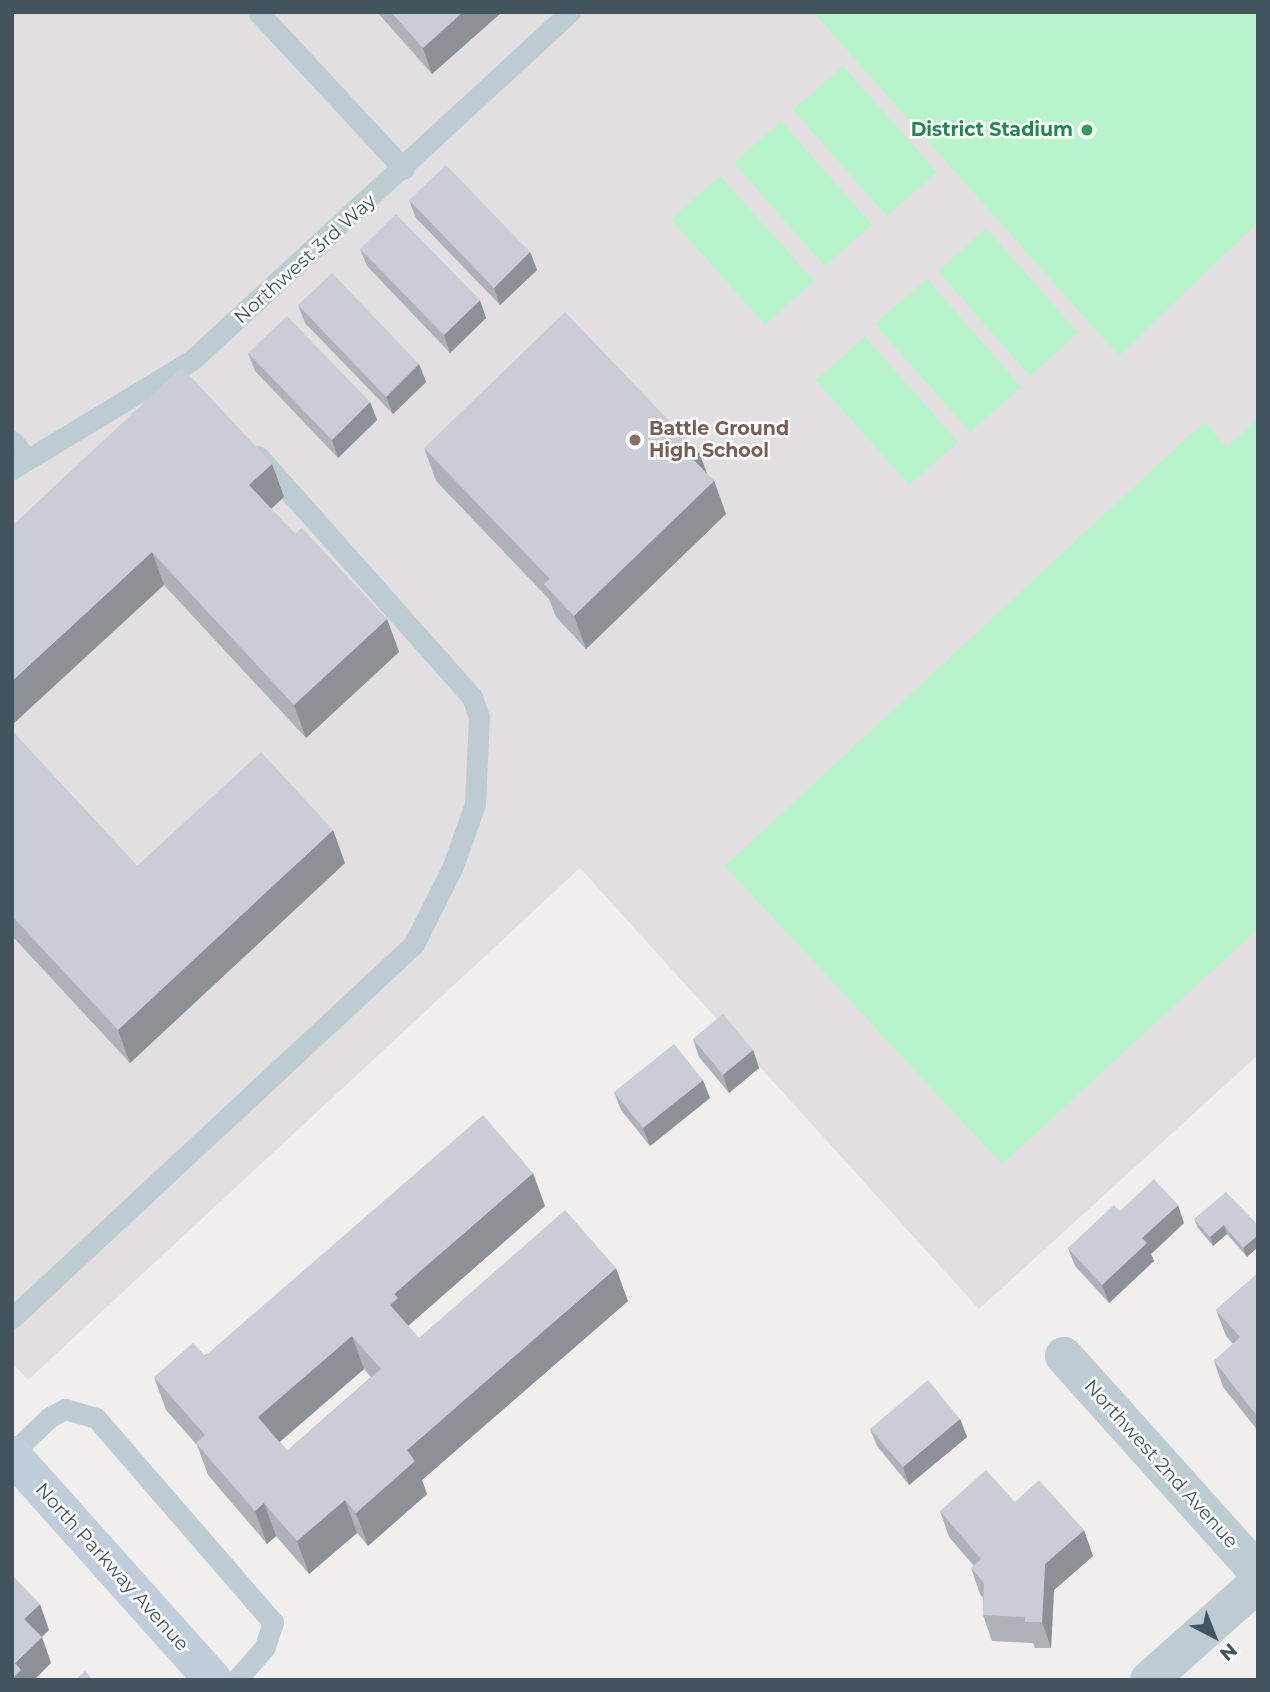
<!DOCTYPE html>
<html>
<head>
<meta charset="utf-8">
<style>
  body { margin:0 }
  #map { position:relative; width:1270px; height:1692px; overflow:hidden; background:#f1eeee; font-family:Montserrat,sans-serif }
  div>[style] { position:absolute }
  .education>* { inset:0; background:#e2dfe0 }
  .green>* { inset:0; background:#b7f4c9 }
  .lane>* { height:21px; margin:-10.5px; padding:0 10.5px; transform-origin:10.5px; border-radius:10.5px; background:#bdcbd2 }
  .street>* { height:38px; margin:-19px; padding:0 19px; transform-origin:19px; border-radius:19px; background:#bdcbd2 }
  .secondary>* { height:38px; margin:-19px; padding:0 19px; transform-origin:19px; border-radius:19px; background:#bfceda }
  .wall>* { inset:0; background:#aeb1b6 }
  .shaded-wall>* { inset:0; background:#8d9094 }
  .building>* { inset:0; background:#caced4 }
  .dots>* { width:19px; height:19px; translate:-50% -50%; box-sizing:border-box; border:4px solid #fff; border-radius:50% }
  span { translate:-50% -50%; white-space:nowrap; text-align:center; line-height:1.15; -webkit-text-stroke:5px #fff; paint-order:stroke }
  .leisure-label { font-size:19px; color:#27864d; font-weight:700 }
  .right { translate:-100% -50%; text-align:right }
  .street-label { font-size:19px; color:#44545e }
  .education-label { font-size:19px; color:#785e54; font-weight:700 }
  .left { translate:0 -50%; text-align:left }
  .frame { position:absolute; inset:0; border:14px solid #44545e; pointer-events:none }
  .north { position:absolute; left:1179px; top:1601px; width:70px; height:70px; -webkit-text-stroke:5px #fff; paint-order:stroke; rotate:138deg; font-size:19px; font-weight:700; line-height:28px; text-align:center; color:#44545e }
  .north::after { content:''; display:block; margin:auto; width:24px; height:32px; background:#44545e; clip-path:polygon(50% 0,100% 100%,50% 72%,0 100%) }
</style>
</head>
<body>
<div id="map">
  <div class="education">
    <i style="clip-path:polygon(12px 12px,1258px 12px,1258px 1055px,979px 1309px,580px 868px,28px 1380px,12px 1363px)"></i>
  </div>
  <div class="green">
    <i style="clip-path:polygon(813px 12px,1258px 12px,1258px 222px,1119px 356px)"></i>
    <i style="clip-path:polygon(843px 66px,937px 172px,887px 216px,793px 110px)"></i>
    <i style="clip-path:polygon(781px 121px,872px 225px,825px 266px,734px 163px)"></i>
    <i style="clip-path:polygon(720px 176px,814px 281px,765px 325px,671px 219px)"></i>
    <i style="clip-path:polygon(986px 228px,1078px 333px,1030px 376px,938px 271px)"></i>
    <i style="clip-path:polygon(927px 279px,1021px 387px,970px 432px,875px 324px)"></i>
    <i style="clip-path:polygon(865px 337px,958px 442px,909px 485px,816px 380px)"></i>
    <i style="clip-path:polygon(1258px 419px,1258px 929px,1002px 1164px,725px 866px,1204px 422px,1227px 447px)"></i>
  </div>
  <div class="lane">
    <i style="left:258px;top:12px;width:214px;rotate:47.1deg"></i>
    <i style="left:12px;top:441px;width:23px;rotate:49deg"></i>
    <i style="left:12px;top:469px;width:210px;rotate:-31.2deg"></i>
    <i style="left:192px;top:360px;width:514px;rotate:-42.63deg"></i>
    <i style="left:12px;top:1318px;width:549px;rotate:-42.93deg"></i>
    <i style="left:414px;top:944px;width:87px;rotate:-63.4deg"></i>
    <i style="left:453px;top:866px;width:66px;rotate:-70.5deg"></i>
    <i style="left:475px;top:804px;width:87px;rotate:-87.4deg"></i>
    <i style="left:479px;top:717px;width:21px;rotate:-109deg"></i>
    <i style="left:472px;top:697px;width:322px;rotate:-131.6deg"></i>
    <i style="left:12px;top:1453px;width:52px;rotate:-43.5deg"></i>
    <i style="left:50px;top:1417px;width:17px;rotate:-28deg"></i>
    <i style="left:65px;top:1409px;width:32px;rotate:16deg"></i>
    <i style="left:96px;top:1418px;width:270px;rotate:49.1deg"></i>
    <i style="left:273px;top:1622px;width:26px;rotate:108deg"></i>
    <i style="left:265px;top:1647px;width:44px;rotate:131.3deg"></i>
  </div>
  <div class="street">
    <i style="left:1064px;top:1356px;width:290px;rotate:48.1deg"></i>
    <i style="left:1149px;top:1680px;width:146px;rotate:-41.7deg"></i>
  </div>
  <div class="secondary">
    <i style="left:12px;top:1455px;width:302px;rotate:48.2deg"></i>
  </div>
  <div class="wall">
    <i style="clip-path:polygon(377px 12px,502px 12px,432px 74px)"></i>
    <i style="clip-path:polygon(409px 200px,530px 252px,537px 270px,500px 305px,416px 218px)"></i>
    <i style="clip-path:polygon(360px 249px,486px 318px,450px 353px,367px 266px)"></i>
    <i style="clip-path:polygon(298px 305px,419px 364px,426px 382px,393px 414px,305px 323px)"></i>
    <i style="clip-path:polygon(248px 353px,370px 402px,377px 420px,338px 458px,255px 371px)"></i>
    <i style="clip-path:polygon(424px 448px,707px 474px,714px 481px,726px 514px,586px 649px,556px 617px,549px 599px,436px 481px)"></i>
    <i style="clip-path:polygon(272px 464px,284px 497px,271px 509px,295px 534px,387px 619px,399px 652px,306px 738px,164px 585px,12px 526px)"></i>
    <i style="clip-path:polygon(12px 731px,137px 866px,345px 863px,130px 1063px,12px 936px)"></i>
    <i style="clip-path:polygon(693px 1039px,753px 1050px,759px 1068px,729px 1093px,699px 1057px)"></i>
    <i style="clip-path:polygon(614px 1092px,710px 1098px,650px 1146px,621px 1110px)"></i>
    <i style="clip-path:polygon(evenodd,545px 1206px,408px 1326px,419px 1338px,628px 1301px,422px 1480px,427px 1494px,368px 1546px,357px 1533px,309px 1574px,276px 1536px,267px 1544px,208px 1475px,197px 1445px,166px 1410px,154px 1377px,545px 1206px,364px 1369px,371px 1377px,287px 1451px,280px 1442px,364px 1369px)"></i>
    <i style="clip-path:polygon(1120px 1211px,1184px 1223px,1151px 1254px,1154px 1261px,1109px 1303px,1075px 1266px,1068px 1248px)"></i>
    <i style="clip-path:polygon(1194px 1219px,1258px 1225px,1247px 1257px,1227px 1234px,1213px 1246px,1198px 1228px)"></i>
    <i style="clip-path:polygon(1258px 1273px,1258px 1431px,1223px 1387px,1214px 1361px,1233px 1344px,1226px 1336px,1216px 1310px)"></i>
    <i style="clip-path:polygon(960px 1419px,967px 1437px,909px 1485px,877px 1446px,870px 1429px)"></i>
    <i style="clip-path:polygon(1015px 1502px,1093px 1556px,1054px 1590px,1051px 1648px,1035px 1648px,1033px 1643px,992px 1641px,983px 1615px,983px 1598px,980px 1594px,971px 1568px,974px 1566px,949px 1537px,940px 1511px)"></i>
  </div>
  <div class="shaded-wall">
    <i style="clip-path:polygon(463px 12px,502px 12px,432px 74px,423px 48px)"></i>
    <i style="clip-path:polygon(530px 252px,537px 270px,500px 305px,494px 288px)"></i>
    <i style="clip-path:polygon(480px 300px,486px 318px,450px 353px,444px 335px)"></i>
    <i style="clip-path:polygon(419px 364px,426px 382px,393px 414px,386px 397px)"></i>
    <i style="clip-path:polygon(370px 402px,377px 420px,338px 458px,332px 440px)"></i>
    <i style="clip-path:polygon(699px 452px,711px 484px,714px 481px,726px 514px,586px 649px,574px 616px,692px 458px)"></i>
    <i style="clip-path:polygon(272px 464px,284px 497px,261px 518px,249px 485px)"></i>
    <i style="clip-path:polygon(152px 552px,164px 585px,12px 725px,12px 681px)"></i>
    <i style="clip-path:polygon(387px 619px,399px 652px,306px 738px,294px 705px)"></i>
    <i style="clip-path:polygon(333px 830px,345px 863px,130px 1063px,118px 1030px)"></i>
    <i style="clip-path:polygon(753px 1050px,759px 1068px,729px 1093px,723px 1075px)"></i>
    <i style="clip-path:polygon(703px 1080px,710px 1098px,650px 1146px,643px 1128px)"></i>
    <i style="clip-path:polygon(533px 1173px,545px 1206px,408px 1326px,390px 1305px,394px 1294px)"></i>
    <i style="clip-path:polygon(1178px 1205px,1184px 1223px,1151px 1254px,1154px 1261px,1109px 1303px,1102px 1285px,1142px 1238px)"></i>
    <i style="clip-path:polygon(1224px 1225px,1227px 1234px,1213px 1246px,1210px 1237px)"></i>
    <i style="clip-path:polygon(1258px 1235px,1258px 1247px,1247px 1257px,1243px 1248px)"></i>
    <i style="clip-path:polygon(616px 1268px,628px 1301px,422px 1480px,427px 1494px,368px 1546px,356px 1513px,407px 1450px)"></i>
    <i style="clip-path:polygon(352px 1336px,364px 1369px,270px 1450px,258px 1417px)"></i>
    <i style="clip-path:polygon(960px 1419px,967px 1437px,909px 1485px,903px 1467px)"></i>
    <i style="clip-path:polygon(345px 1500px,357px 1533px,309px 1574px,297px 1541px)"></i>
    <i style="clip-path:polygon(264px 1503px,276px 1536px,267px 1544px,255px 1511px)"></i>
    <i style="clip-path:polygon(1084px 1530px,1093px 1556px,1054px 1590px,1051px 1648px,1042px 1622px,1045px 1564px)"></i>
    <i style="clip-path:polygon(40px 1604px,49px 1630px,34px 1645px,24px 1619px)"></i>
    <i style="clip-path:polygon(42px 1637px,51px 1663px,34px 1680px,12px 1680px,15px 1663px)"></i>
  </div>
  <div class="building">
    <i style="clip-path:polygon(391px 12px,463px 12px,423px 48px)"></i>
    <i style="clip-path:polygon(446px 165px,530px 252px,494px 288px,409px 200px)"></i>
    <i style="clip-path:polygon(396px 214px,480px 300px,444px 335px,360px 249px)"></i>
    <i style="clip-path:polygon(332px 273px,419px 364px,386px 397px,298px 305px)"></i>
    <i style="clip-path:polygon(565px 312px,699px 452px,692px 458px,714px 481px,574px 616px,544px 584px,550px 579px,424px 448px)"></i>
    <i style="clip-path:polygon(287px 316px,370px 402px,332px 440px,248px 353px)"></i>
    <i style="clip-path:polygon(182px 367px,272px 464px,249px 485px,295px 534px,302px 528px,387px 619px,294px 705px,152px 552px,12px 681px,12px 526px)"></i>
    <i style="clip-path:polygon(12px 731px,137px 866px,261px 752px,333px 830px,118px 1030px,12px 916px)"></i>
    <i style="clip-path:polygon(723px 1014px,753px 1050px,723px 1075px,693px 1039px)"></i>
    <i style="clip-path:polygon(674px 1044px,703px 1080px,643px 1128px,614px 1092px)"></i>
    <i style="clip-path:polygon(evenodd,483px 1115px,533px 1173px,394px 1294px,398px 1298px,390px 1305px,419px 1338px,565px 1210px,616px 1268px,407px 1450px,415px 1461px,356px 1513px,345px 1500px,297px 1541px,264px 1503px,255px 1511px,196px 1443px,205px 1435px,154px 1377px,193px 1343px,205px 1356px,483px 1115px,352px 1336px,381px 1369px,287px 1451px,258px 1417px,352px 1336px)"></i>
    <i style="clip-path:polygon(1154px 1179px,1178px 1205px,1142px 1238px,1147px 1243px,1102px 1285px,1068px 1248px,1114px 1205px,1120px 1211px)"></i>
    <i style="clip-path:polygon(1226px 1192px,1258px 1225px,1258px 1235px,1243px 1248px,1224px 1225px,1210px 1237px,1194px 1219px)"></i>
    <i style="clip-path:polygon(1258px 1273px,1258px 1417px,1214px 1361px,1240px 1337px,1216px 1310px)"></i>
    <i style="clip-path:polygon(928px 1380px,960px 1419px,903px 1467px,870px 1429px)"></i>
    <i style="clip-path:polygon(986px 1470px,1015px 1502px,1039px 1480px,1084px 1530px,1045px 1564px,1042px 1622px,1025px 1622px,1025px 1617px,983px 1615px,984px 1583px,971px 1568px,981px 1559px,940px 1511px)"></i>
    <i style="clip-path:polygon(12px 1575px,40px 1604px,24px 1619px,42px 1637px,15px 1663px,21px 1670px,12px 1679px)"></i>
    <i style="clip-path:polygon(85px 1671px,93px 1680px,75px 1680px)"></i>
  </div>
  <div class="dots">
    <i style="left:1087px;top:130px;background:#2e9e5b"></i>
    <i style="left:635px;top:440px;background:#8d6e63"></i>
  </div>
  <div class="leisure-label">
    <span class="right" style="left:1073px;top:130px">District Stadium</span>
  </div>
  <div class="street-label">
    <span style="left:305px;top:259px;rotate:-42deg">Northwest 3rd Way</span>
    <span style="left:1161px;top:1464px;rotate:48deg">Northwest 2nd Avenue</span>
    <span style="left:112px;top:1567px;rotate:48deg">North Parkway Avenue</span>
  </div>
  <div class="education-label">
    <span class="left" style="left:649px;top:440px">Battle Ground<br>High School</span>
  </div>
  <div class="frame"></div>
  <div class="north">N</div>
</div>
</body>
</html>
